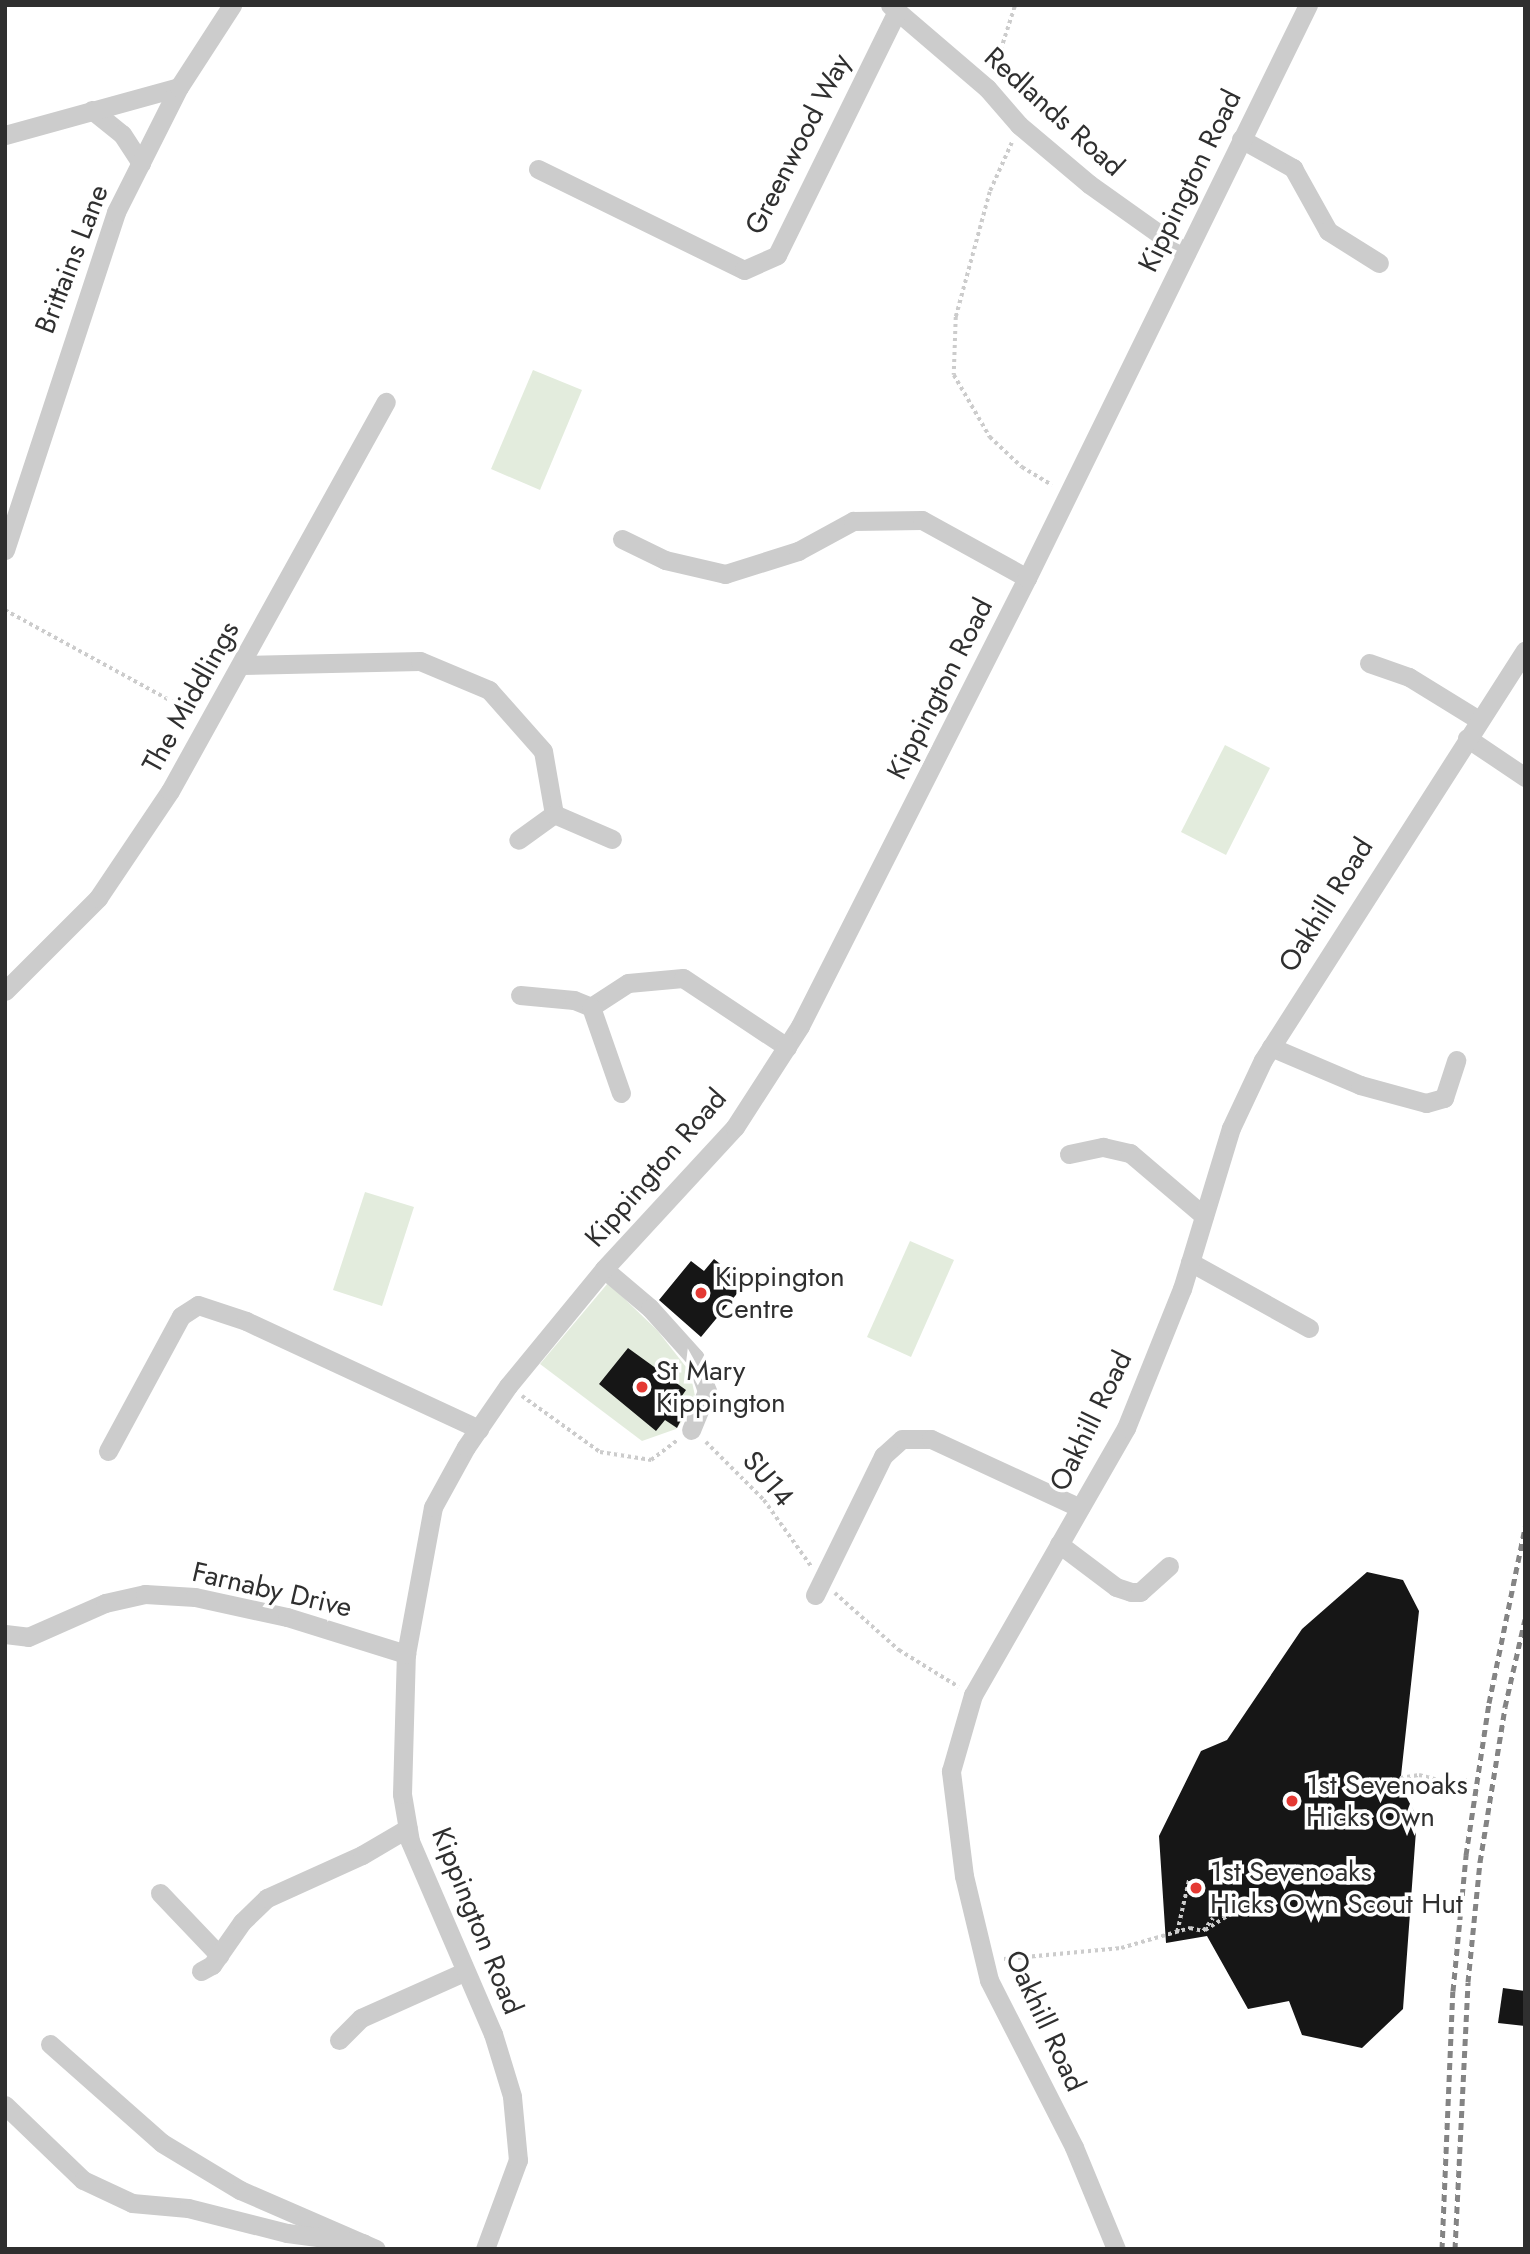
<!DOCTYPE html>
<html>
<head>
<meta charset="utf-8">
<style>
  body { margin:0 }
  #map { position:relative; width:1530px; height:2254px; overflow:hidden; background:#fff; font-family:Jost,sans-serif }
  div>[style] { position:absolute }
  .green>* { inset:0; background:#e3ecdd }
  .building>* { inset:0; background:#161616 }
  .path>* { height:3.5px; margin-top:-1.75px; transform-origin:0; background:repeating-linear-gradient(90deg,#ccc 0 3.5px,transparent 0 7px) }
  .minor>* { height:19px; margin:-9.5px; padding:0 9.5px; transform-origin:9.5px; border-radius:9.5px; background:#ccc }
  .rail>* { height:5px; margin-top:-2.5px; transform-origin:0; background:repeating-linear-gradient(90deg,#848484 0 7px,transparent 0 12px) }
  .dots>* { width:19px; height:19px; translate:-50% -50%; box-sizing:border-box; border:4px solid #fff; border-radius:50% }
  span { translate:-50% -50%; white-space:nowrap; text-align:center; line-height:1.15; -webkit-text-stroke:7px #fff; paint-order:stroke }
  .street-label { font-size:28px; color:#2f2f2f }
  .poi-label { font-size:28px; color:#2f2f2f }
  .left { translate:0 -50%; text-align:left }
  .frame { position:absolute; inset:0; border:7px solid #2f2f2f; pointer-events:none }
</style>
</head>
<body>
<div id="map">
  <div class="green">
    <i style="clip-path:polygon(533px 370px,582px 390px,540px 490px,491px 469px)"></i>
    <i style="clip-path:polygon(1225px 745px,1270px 768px,1226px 855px,1181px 832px)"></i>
    <i style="clip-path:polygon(365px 1192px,414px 1207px,382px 1306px,333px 1290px)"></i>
    <i style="clip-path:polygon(910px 1241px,954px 1260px,911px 1357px,867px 1337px)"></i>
    <i style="clip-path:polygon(608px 1283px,657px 1330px,690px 1372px,696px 1401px,689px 1412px,676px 1429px,642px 1441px,540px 1364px)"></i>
  </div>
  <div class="building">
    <i style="clip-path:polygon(714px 1259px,745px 1284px,701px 1337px,659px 1300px,691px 1261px,704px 1271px)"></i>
    <i style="clip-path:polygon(628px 1348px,686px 1390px,677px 1403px,686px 1410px,677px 1428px,665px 1420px,656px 1431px,599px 1384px)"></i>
    <i style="clip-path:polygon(1367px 1572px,1403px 1580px,1419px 1611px,1400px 1785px,1417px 1817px,1403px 2009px,1362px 2048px,1302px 2035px,1289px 2001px,1248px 2009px,1207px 1936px,1166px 1943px,1159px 1836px,1201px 1751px,1227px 1740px,1302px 1629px)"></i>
    <i style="clip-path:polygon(1503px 1988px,1525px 1991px,1525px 2026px,1498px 2023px)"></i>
  </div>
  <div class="path">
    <i style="left:994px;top:70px;width:68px;rotate:-72.1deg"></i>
    <i style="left:1012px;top:143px;width:54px;rotate:114.2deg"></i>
    <i style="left:990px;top:192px;width:130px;rotate:105.2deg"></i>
    <i style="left:956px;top:317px;width:58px;rotate:92deg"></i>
    <i style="left:954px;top:375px;width:72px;rotate:59.9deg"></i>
    <i style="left:990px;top:437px;width:44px;rotate:43.2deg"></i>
    <i style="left:1022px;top:467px;width:35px;rotate:31deg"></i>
    <i style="left:5px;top:610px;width:214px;rotate:28.7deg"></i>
    <i style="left:522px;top:1396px;width:96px;rotate:35.7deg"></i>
    <i style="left:600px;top:1452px;width:52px;rotate:8.9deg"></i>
    <i style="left:651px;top:1460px;width:34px;rotate:-37deg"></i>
    <i style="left:706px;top:1442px;width:82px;rotate:45deg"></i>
    <i style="left:764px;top:1500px;width:81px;rotate:54.5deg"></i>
    <i style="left:835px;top:1593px;width:86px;rotate:41.7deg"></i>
    <i style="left:899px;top:1650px;width:70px;rotate:31.7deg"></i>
    <i style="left:1400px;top:1778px;width:19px;rotate:-9deg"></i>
    <i style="left:1419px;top:1775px;width:40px;rotate:14.4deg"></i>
    <i style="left:1458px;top:1785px;width:13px;rotate:-29deg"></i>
    <i style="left:1205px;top:1930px;width:45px;rotate:-32.3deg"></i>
    <i style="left:1177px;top:1932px;width:54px;rotate:-77.2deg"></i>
    <i style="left:1004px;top:1959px;width:118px;rotate:-5.4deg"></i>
    <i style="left:1121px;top:1948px;width:72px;rotate:-16.2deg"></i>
    <i style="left:1190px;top:1928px;width:13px;rotate:13deg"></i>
    <i style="left:1203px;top:1931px;width:16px;rotate:-52deg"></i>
  </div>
  <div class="minor">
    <i style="left:890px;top:5px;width:128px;rotate:40.6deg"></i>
    <i style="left:987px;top:88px;width:49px;rotate:49.1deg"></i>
    <i style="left:1019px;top:125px;width:92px;rotate:40.1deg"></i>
    <i style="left:1089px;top:184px;width:119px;rotate:35.4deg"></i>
    <i style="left:92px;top:110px;width:38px;rotate:39deg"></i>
    <i style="left:122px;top:134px;width:35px;rotate:57deg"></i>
    <i style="left:5px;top:135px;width:180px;rotate:-15.4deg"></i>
    <i style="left:1241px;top:139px;width:60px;rotate:29.1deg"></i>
    <i style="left:1293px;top:168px;width:72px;rotate:60.9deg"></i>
    <i style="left:1328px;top:231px;width:60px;rotate:32.1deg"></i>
    <i style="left:538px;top:169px;width:229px;rotate:26.1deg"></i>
    <i style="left:744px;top:270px;width:36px;rotate:-24deg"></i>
    <i style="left:777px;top:255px;width:272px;rotate:-63.8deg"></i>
    <i style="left:622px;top:539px;width:48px;rotate:26deg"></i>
    <i style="left:665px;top:560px;width:62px;rotate:13.1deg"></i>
    <i style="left:725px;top:574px;width:77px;rotate:-17.5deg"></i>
    <i style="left:798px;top:551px;width:63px;rotate:-28.6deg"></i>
    <i style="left:853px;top:521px;width:69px;rotate:-0.8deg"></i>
    <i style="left:922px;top:520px;width:120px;rotate:28.9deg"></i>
    <i style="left:5px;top:550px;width:356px;rotate:-71.8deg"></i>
    <i style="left:116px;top:212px;width:140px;rotate:-63.3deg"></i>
    <i style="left:179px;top:87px;width:98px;rotate:-57.1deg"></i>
    <i style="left:1369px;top:663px;width:42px;rotate:19.3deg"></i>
    <i style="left:1409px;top:677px;width:82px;rotate:31.6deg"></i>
    <i style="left:242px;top:665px;width:178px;rotate:-1.3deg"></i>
    <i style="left:420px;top:661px;width:75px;rotate:22.8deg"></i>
    <i style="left:489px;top:690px;width:81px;rotate:48.5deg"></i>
    <i style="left:543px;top:751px;width:64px;rotate:80.1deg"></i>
    <i style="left:554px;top:814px;width:44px;rotate:144.2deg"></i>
    <i style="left:1467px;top:738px;width:70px;rotate:33.9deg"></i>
    <i style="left:554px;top:814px;width:63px;rotate:23.3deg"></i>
    <i style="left:5px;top:991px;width:132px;rotate:-45deg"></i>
    <i style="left:98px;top:898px;width:129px;rotate:-56.1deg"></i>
    <i style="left:170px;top:791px;width:445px;rotate:-61deg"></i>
    <i style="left:520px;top:995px;width:54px;rotate:5.3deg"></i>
    <i style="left:574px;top:1000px;width:18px;rotate:22deg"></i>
    <i style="left:591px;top:1007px;width:44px;rotate:-33deg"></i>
    <i style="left:628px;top:983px;width:55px;rotate:-5.2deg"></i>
    <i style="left:683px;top:978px;width:125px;rotate:33.6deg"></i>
    <i style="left:591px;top:1007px;width:91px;rotate:70.8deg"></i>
    <i style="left:1271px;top:1047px;width:97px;rotate:23.1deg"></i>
    <i style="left:1360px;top:1085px;width:68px;rotate:15.3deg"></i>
    <i style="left:1426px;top:1103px;width:19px;rotate:-16deg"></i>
    <i style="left:1444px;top:1098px;width:40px;rotate:-72deg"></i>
    <i style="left:1069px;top:1154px;width:35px;rotate:-12deg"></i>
    <i style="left:1103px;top:1147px;width:28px;rotate:13deg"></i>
    <i style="left:1130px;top:1153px;width:97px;rotate:40.4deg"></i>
    <i style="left:1190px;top:1262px;width:136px;rotate:29deg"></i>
    <i style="left:604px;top:1269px;width:60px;rotate:40.3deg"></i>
    <i style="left:650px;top:1308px;width:67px;rotate:48deg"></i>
    <i style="left:695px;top:1358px;width:35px;rotate:70deg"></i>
    <i style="left:707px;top:1391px;width:42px;rotate:112.3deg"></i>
    <i style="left:108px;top:1451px;width:153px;rotate:-61.6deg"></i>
    <i style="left:181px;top:1316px;width:20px;rotate:-33deg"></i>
    <i style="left:198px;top:1305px;width:51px;rotate:18.4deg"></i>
    <i style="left:246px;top:1321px;width:257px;rotate:24.9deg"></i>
    <i style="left:1059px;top:1544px;width:71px;rotate:37deg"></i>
    <i style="left:1116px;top:1587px;width:16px;rotate:18deg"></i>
    <i style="left:1131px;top:1592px;width:9px"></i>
    <i style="left:1140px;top:1592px;width:39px;rotate:-42deg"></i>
    <i style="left:815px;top:1595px;width:155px;rotate:-63.9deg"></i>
    <i style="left:883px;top:1456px;width:25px;rotate:-42deg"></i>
    <i style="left:902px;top:1439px;width:29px"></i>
    <i style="left:931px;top:1439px;width:164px;rotate:24.8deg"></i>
    <i style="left:5px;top:1634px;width:23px;rotate:7deg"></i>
    <i style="left:28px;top:1637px;width:84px;rotate:-23.8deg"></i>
    <i style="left:105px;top:1603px;width:41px;rotate:-12.7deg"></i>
    <i style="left:145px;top:1594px;width:50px;rotate:3.4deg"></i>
    <i style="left:195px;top:1597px;width:94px;rotate:12.3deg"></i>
    <i style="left:287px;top:1617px;width:125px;rotate:17.3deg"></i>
    <i style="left:160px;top:1893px;width:86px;rotate:46.4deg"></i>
    <i style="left:201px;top:1971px;width:13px;rotate:-29deg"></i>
    <i style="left:212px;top:1965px;width:52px;rotate:-55.1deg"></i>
    <i style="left:242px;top:1922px;width:35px;rotate:-44deg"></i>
    <i style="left:267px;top:1898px;width:104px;rotate:-24.4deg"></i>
    <i style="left:362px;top:1855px;width:53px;rotate:-30.4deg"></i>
    <i style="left:339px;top:2040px;width:31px;rotate:-45deg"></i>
    <i style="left:361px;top:2018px;width:113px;rotate:-24.1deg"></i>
    <i style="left:50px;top:2044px;width:149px;rotate:41.5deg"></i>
    <i style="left:162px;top:2143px;width:91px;rotate:31.1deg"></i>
    <i style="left:240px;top:2190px;width:148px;rotate:23.5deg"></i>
    <i style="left:5px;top:2105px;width:108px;rotate:43.9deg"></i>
    <i style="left:83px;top:2180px;width:54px;rotate:25.1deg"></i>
    <i style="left:132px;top:2203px;width:56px;rotate:5.1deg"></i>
    <i style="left:188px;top:2208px;width:102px;rotate:14.2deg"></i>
    <i style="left:287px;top:2233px;width:77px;rotate:7.5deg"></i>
    <i style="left:485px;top:2249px;width:95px;rotate:-69.7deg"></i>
    <i style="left:518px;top:2160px;width:64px;rotate:-95.4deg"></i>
    <i style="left:512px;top:2096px;width:65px;rotate:-107deg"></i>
    <i style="left:493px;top:2034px;width:210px;rotate:-113.3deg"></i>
    <i style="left:410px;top:1841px;width:48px;rotate:-99.7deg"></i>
    <i style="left:402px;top:1794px;width:140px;rotate:-88.4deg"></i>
    <i style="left:406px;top:1654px;width:149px;rotate:-79.6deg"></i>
    <i style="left:433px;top:1507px;width:68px;rotate:-61.2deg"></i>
    <i style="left:466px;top:1447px;width:74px;rotate:-55.5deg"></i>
    <i style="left:508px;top:1386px;width:151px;rotate:-50.6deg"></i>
    <i style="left:604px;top:1269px;width:193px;rotate:-47.3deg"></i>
    <i style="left:735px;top:1127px;width:120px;rotate:-57.2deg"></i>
    <i style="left:800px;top:1026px;width:502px;rotate:-63.13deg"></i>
    <i style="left:1027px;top:578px;width:638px;rotate:-63.88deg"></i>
    <i style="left:1116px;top:2249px;width:110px;rotate:-112.4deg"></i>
    <i style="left:1074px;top:2147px;width:187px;rotate:-117deg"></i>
    <i style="left:989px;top:1980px;width:107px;rotate:-103.5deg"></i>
    <i style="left:964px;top:1876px;width:106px;rotate:-97.1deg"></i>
    <i style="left:951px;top:1771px;width:79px;rotate:-73.9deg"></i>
    <i style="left:973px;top:1695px;width:308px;rotate:-60.2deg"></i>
    <i style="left:1126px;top:1428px;width:150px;rotate:-68.1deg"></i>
    <i style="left:1182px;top:1289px;width:168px;rotate:-73.1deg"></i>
    <i style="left:1231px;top:1128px;width:75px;rotate:-64.8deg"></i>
    <i style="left:1263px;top:1060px;width:486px;rotate:-57.4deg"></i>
  </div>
  <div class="rail">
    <i style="left:1442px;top:2249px;width:258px;rotate:-87.6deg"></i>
    <i style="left:1453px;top:1991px;width:137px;rotate:-84.5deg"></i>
    <i style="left:1466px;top:1855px;width:154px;rotate:-81.4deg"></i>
    <i style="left:1489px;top:1703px;width:180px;rotate:-78.4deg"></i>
    <i style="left:1455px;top:2249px;width:267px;rotate:-87.2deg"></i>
    <i style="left:1468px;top:1982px;width:121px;rotate:-84.3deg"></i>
    <i style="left:1480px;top:1862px;width:157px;rotate:-80.8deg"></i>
    <i style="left:1505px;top:1707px;width:90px;rotate:-77.2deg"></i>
  </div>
  <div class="dots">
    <i style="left:701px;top:1293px;background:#e43933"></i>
    <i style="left:642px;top:1387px;background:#e43933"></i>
    <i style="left:1292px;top:1801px;background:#e43933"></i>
    <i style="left:1196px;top:1888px;background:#e43933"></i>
  </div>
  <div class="street-label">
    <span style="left:1054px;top:112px;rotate:42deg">Redlands Road</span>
    <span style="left:798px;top:144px;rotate:-63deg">Greenwood Way</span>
    <span style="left:1190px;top:181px;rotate:-64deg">Kippington Road</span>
    <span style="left:72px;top:259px;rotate:-69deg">Brittains Lane</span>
    <span style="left:940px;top:689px;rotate:-63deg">Kippington Road</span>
    <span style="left:191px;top:697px;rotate:-61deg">The Middlings</span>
    <span style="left:1326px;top:905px;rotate:-58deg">Oakhill Road</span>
    <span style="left:656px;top:1168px;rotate:-49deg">Kippington Road</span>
    <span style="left:1091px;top:1421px;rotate:-64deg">Oakhill Road</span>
    <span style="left:768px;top:1479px;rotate:50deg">SU14</span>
    <span style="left:272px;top:1590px;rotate:13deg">Farnaby Drive</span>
    <span style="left:477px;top:1921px;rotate:68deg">Kippington Road</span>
    <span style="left:1045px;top:2021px;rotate:65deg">Oakhill Road</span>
  </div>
  <div class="poi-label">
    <span class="left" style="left:715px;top:1293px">Kippington<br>Centre</span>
    <span class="left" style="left:656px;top:1387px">St Mary<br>Kippington</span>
    <span class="left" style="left:1306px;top:1801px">1st Sevenoaks<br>Hicks Own</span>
    <span class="left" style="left:1210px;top:1888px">1st Sevenoaks<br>Hicks Own Scout Hut</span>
  </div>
  <div class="frame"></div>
</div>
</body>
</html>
